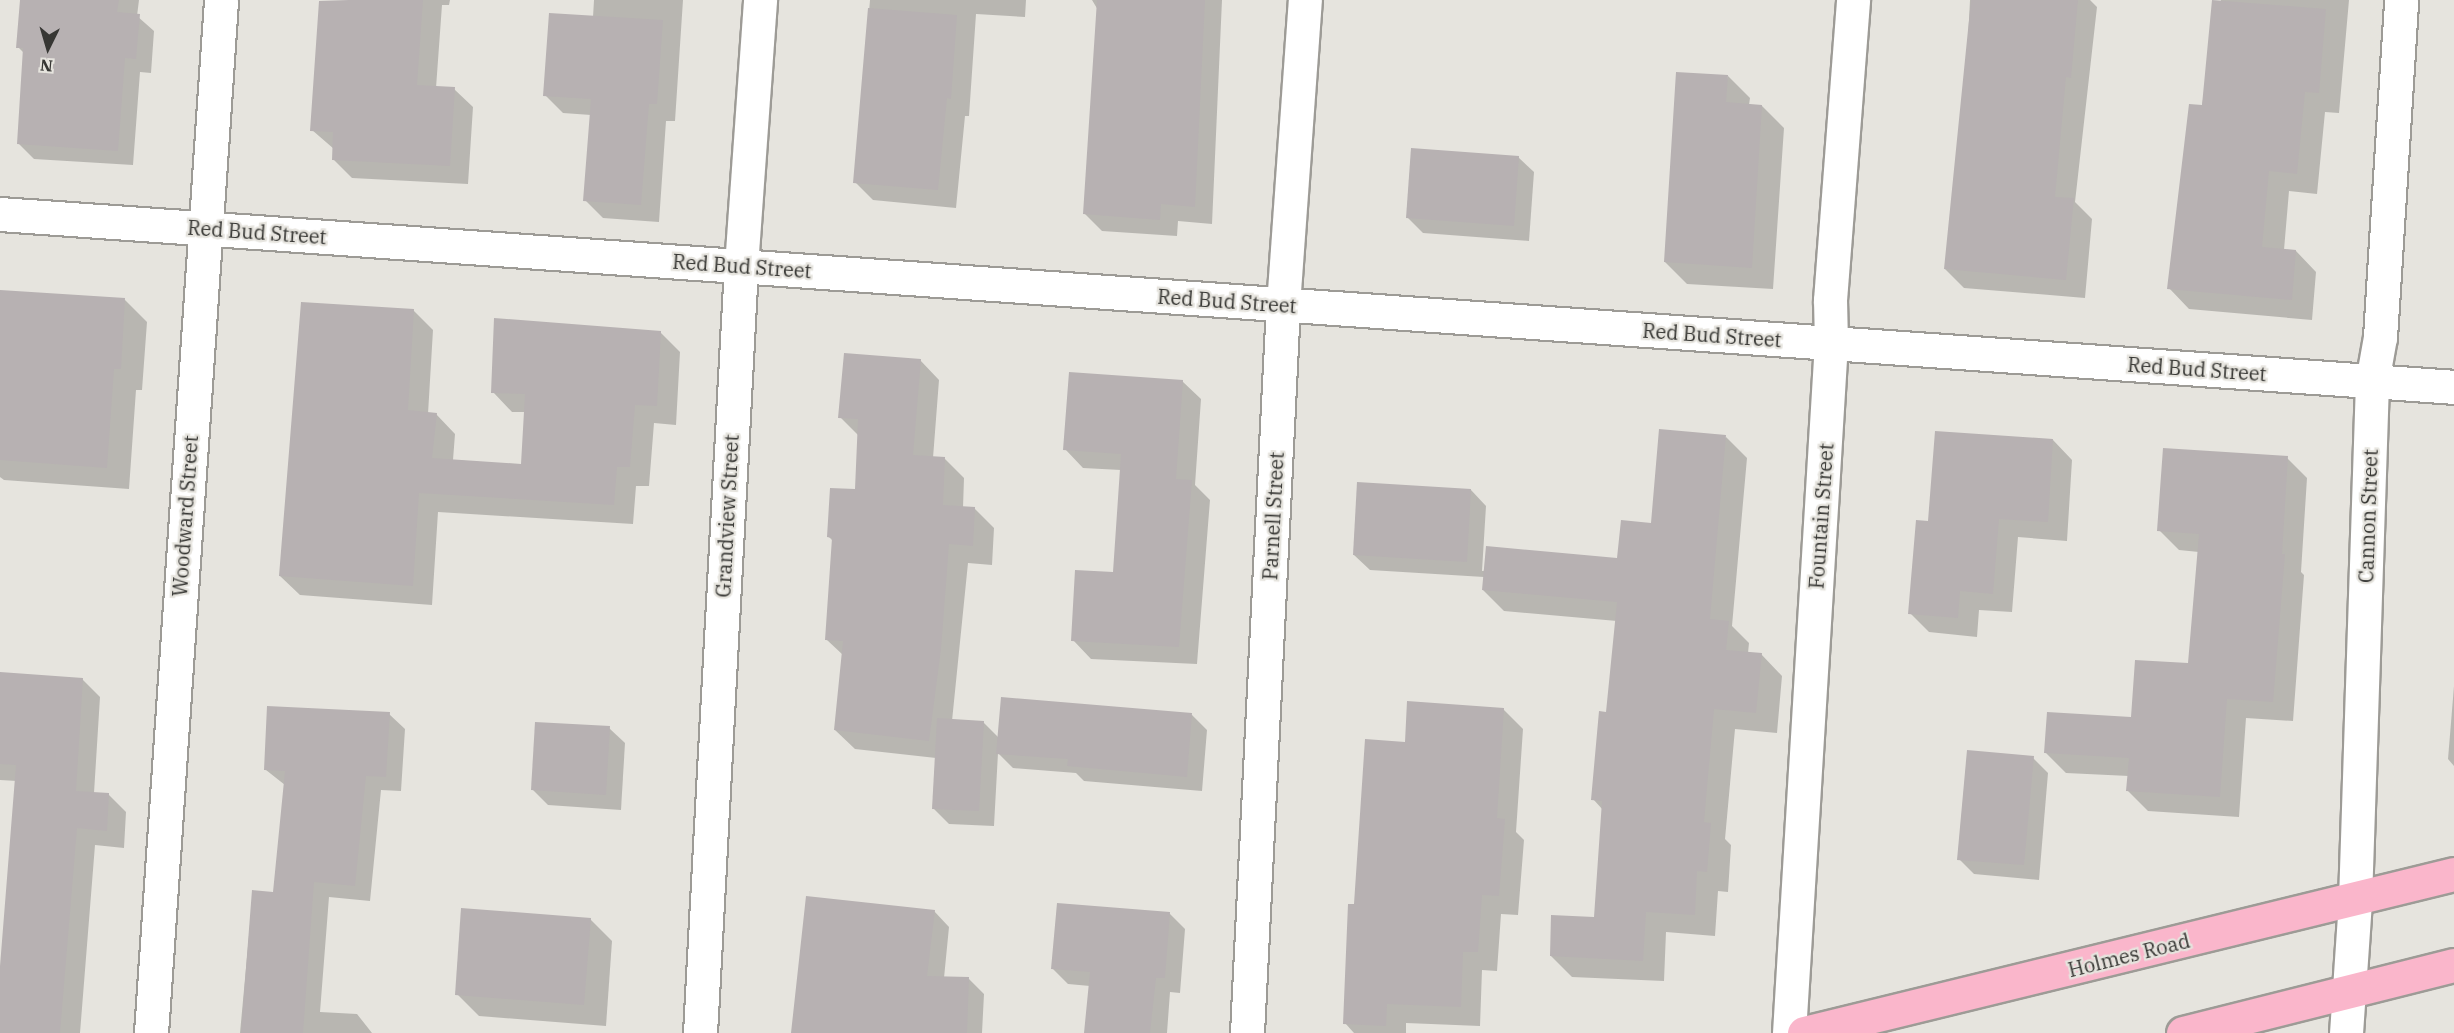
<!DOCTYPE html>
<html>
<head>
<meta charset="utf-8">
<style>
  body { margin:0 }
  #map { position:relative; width:2454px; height:1033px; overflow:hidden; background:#e6e4de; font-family:"IBM Plex Serif",serif }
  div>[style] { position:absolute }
  .shadow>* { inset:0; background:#0003 }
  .building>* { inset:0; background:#b7b1b2 }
  .roads { filter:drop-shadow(2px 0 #9d9b96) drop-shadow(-2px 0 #9d9b96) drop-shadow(0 2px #9d9b96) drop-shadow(0 -2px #9d9b96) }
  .minor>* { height:33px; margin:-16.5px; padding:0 16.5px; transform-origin:16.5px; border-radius:16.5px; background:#fff }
  .major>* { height:33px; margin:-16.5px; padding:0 16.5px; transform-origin:16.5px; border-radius:16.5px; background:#fab6cb }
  span { translate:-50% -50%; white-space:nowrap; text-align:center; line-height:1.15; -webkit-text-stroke:4.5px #e6e4de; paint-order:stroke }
  .street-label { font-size:20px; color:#373734 }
  .north { position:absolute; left:18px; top:18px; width:60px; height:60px; -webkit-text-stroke:4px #e6e4de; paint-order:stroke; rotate:185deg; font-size:16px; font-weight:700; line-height:24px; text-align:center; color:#373734 }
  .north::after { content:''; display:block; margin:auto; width:21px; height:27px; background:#373734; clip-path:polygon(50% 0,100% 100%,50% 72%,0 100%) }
</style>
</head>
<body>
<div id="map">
  <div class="shadow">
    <i style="clip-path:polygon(21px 0,139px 0,137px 16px,154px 31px,151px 73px,140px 72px,133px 165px,34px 159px,18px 143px,24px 53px,18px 47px)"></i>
    <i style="clip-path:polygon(348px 0,450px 0,449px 5px,442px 5px,436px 88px,454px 89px,473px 107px,468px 184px,352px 178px,333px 159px,334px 149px,312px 130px)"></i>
    <i style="clip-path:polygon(594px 0,683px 0,675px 121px,666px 121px,659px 222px,603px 218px,585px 200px,591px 115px,563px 113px,545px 95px,593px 17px)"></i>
    <i style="clip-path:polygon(870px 0,1026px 0,1025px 17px,976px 14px,969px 116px,965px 116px,956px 208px,873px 200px,855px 182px)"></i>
    <i style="clip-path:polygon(1092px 0,1222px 0,1212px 224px,1178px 221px,1177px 236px,1102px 231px,1084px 213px,1098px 10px)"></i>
    <i style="clip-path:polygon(1970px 0,2090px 0,2097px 7px,2075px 202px,2092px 219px,2085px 298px,1964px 288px,1945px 269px,1966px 81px)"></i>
    <i style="clip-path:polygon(2221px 0,2349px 0,2339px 113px,2325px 112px,2317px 194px,2289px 191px,2284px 250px,2296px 251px,2316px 272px,2312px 320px,2189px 309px,2169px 288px)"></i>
    <i style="clip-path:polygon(1728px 76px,1750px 98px,1749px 105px,1762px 106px,1784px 128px,1773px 289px,1687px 284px,1665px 262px)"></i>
    <i style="clip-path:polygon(1518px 157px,1534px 172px,1529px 241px,1423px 233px,1408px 218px)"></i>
    <i style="clip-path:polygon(0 291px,125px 300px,147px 322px,142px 390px,136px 390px,129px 489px,4px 480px,0 477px)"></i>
    <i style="clip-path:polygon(413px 310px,433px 330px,428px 414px,436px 414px,455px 434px,453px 460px,522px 465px,525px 412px,512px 412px,493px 392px,660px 332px,680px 352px,676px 425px,654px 423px,649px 486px,636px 486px,633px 524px,438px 512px,432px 605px,300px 595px,280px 576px)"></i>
    <i style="clip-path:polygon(920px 360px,939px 380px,933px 458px,945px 459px,964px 478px,963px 508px,974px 508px,994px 528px,992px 565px,968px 563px,952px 721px,983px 722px,999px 738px,1192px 715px,1207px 730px,1202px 791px,1084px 781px,1076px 773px,1013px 768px,998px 753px,994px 826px,949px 824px,933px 808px,936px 758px,855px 749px,835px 730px,843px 655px,827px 640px,833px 541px,829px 537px,856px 491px,859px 436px,840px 417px)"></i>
    <i style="clip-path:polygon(1182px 381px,1201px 399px,1195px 485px,1210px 500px,1197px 664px,1091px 659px,1073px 640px,1114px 574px,1121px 470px,1083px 468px,1065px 449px)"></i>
    <i style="clip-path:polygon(1726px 437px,1747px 458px,1732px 626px,1749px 643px,1748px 653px,1761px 654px,1782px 676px,1777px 733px,1735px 729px,1725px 839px,1731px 845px,1728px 892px,1718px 891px,1715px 936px,1666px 932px,1664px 981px,1572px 977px,1551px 956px,1596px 919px,1603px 810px,1593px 799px,1608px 714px,1617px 621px,1504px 611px,1483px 590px,1484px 577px,1370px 570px,1354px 555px,1471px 490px,1486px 506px,1482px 571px,1619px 560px)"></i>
    <i style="clip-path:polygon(2053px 440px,2072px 460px,2067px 541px,2018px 537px,2012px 612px,1979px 610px,1977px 637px,1929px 632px,1910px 613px)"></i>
    <i style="clip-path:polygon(2287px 458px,2307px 478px,2301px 572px,2304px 575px,2293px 721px,2246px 718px,2239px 817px,2148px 811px,2128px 791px,2129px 776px,2066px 773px,2046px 753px,2133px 718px,2190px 665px,2199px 552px,2179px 550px,2159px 530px)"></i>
    <i style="clip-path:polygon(0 674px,82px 679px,100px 697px,94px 793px,108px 794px,126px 812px,124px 848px,95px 845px,80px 1033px,0 1033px,0 978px,17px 781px,0 780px)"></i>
    <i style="clip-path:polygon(2454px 686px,2454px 766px,2448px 759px)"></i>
    <i style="clip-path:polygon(1503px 709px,1523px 729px,1516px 832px,1524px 840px,1518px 915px,1501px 914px,1497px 971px,1482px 970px,1480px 1026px,1406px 1023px,1406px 1033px,1354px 1033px,1345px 1023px,1355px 906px,1406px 744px)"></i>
    <i style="clip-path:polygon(389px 714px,405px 729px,401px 791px,381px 790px,370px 901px,329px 897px,320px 1012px,357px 1014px,372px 1033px,240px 1033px,253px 892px,275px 894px,285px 785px,266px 770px)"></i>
    <i style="clip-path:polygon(609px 728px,625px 743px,621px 810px,548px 805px,532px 789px)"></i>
    <i style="clip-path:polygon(2033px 758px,2048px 773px,2039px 880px,1974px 874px,1959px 859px)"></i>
    <i style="clip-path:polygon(934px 911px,949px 927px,944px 978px,969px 979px,984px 994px,982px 1033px,792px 1033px)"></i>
    <i style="clip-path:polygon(1169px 913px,1185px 929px,1180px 993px,1170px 992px,1167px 1033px,1086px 1033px,1090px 986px,1068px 984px,1053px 969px)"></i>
    <i style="clip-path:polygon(590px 919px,612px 941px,606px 1026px,479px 1016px,457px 994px)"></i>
  </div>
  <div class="building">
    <i style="clip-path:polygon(20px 0,119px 0,117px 12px,140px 14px,136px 59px,125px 58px,118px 151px,17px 144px,23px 48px,16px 48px)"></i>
    <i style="clip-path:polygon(349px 0,423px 0,417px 85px,455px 87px,450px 166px,332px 160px,333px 132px,310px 131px,319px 1px)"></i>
    <i style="clip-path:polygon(1097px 0,1205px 0,1195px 207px,1161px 204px,1160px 220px,1083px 214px)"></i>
    <i style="clip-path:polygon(1971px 0,2078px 0,2071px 78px,2066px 77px,2055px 197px,2074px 198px,2066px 280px,1944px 269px)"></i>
    <i style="clip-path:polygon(2212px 0,2326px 9px,2319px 93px,2305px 92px,2297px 174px,2269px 171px,2262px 247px,2296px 250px,2292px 300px,2167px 289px,2189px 104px,2202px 105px)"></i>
    <i style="clip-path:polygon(868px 8px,957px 15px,951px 99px,947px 98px,938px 190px,853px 183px)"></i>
    <i style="clip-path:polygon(549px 13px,663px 20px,657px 104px,649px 104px,641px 205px,583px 201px,591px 99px,543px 96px)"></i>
    <i style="clip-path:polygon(1676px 72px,1728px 75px,1726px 102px,1762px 105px,1752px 268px,1664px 262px)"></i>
    <i style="clip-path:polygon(1411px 148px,1519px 156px,1514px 226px,1406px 218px)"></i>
    <i style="clip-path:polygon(0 290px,125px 298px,121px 369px,114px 369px,107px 468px,0 460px)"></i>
    <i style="clip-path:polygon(301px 302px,414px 309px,408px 410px,437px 413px,432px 458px,521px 464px,525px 394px,491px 393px,494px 318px,661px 331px,657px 406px,635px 405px,630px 467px,617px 467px,614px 505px,419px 493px,413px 586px,279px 576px)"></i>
    <i style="clip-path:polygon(844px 353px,921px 359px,913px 455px,945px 457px,943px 505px,975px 507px,973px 546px,949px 544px,941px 649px,929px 741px,834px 730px,843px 641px,825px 640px,832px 538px,827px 537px,830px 488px,855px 489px,858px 419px,838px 418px)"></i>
    <i style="clip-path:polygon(1069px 372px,1183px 380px,1176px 479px,1192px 480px,1179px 647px,1071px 641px,1075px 570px,1113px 572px,1121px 454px,1063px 450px)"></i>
    <i style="clip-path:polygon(1659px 429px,1726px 435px,1710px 619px,1729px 621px,1726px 650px,1762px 653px,1756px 713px,1714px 709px,1704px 822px,1711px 823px,1707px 872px,1697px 871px,1695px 915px,1646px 912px,1643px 961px,1550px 956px,1551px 915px,1594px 917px,1602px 801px,1591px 800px,1599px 711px,1606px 712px,1617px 602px,1482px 590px,1486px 546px,1617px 558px,1621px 520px,1651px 523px)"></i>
    <i style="clip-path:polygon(1935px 431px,2053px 439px,2048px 522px,1999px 519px,1993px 594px,1960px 591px,1958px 618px,1908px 614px,1916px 520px,1928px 521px)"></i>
    <i style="clip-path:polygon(2163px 448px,2288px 456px,2282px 554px,2285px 554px,2273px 702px,2227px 699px,2220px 797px,2126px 791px,2129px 758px,2044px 753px,2047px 712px,2131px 717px,2135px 660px,2188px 663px,2199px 534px,2157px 531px)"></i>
    <i style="clip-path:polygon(1357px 482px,1471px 489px,1467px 562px,1353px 555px)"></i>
    <i style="clip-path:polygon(0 672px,83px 678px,76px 791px,109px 793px,107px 831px,77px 828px,60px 1033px,0 1033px,0 966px,16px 765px,0 764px)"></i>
    <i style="clip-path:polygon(1001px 697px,1192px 713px,1187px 777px,1067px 766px,1068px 759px,996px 754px)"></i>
    <i style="clip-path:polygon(1407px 701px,1504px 708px,1497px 818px,1505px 819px,1499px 896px,1482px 895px,1478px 952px,1463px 952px,1461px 1007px,1387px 1004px,1386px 1026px,1343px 1024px,1348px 904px,1354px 904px,1365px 739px,1405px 742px)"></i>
    <i style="clip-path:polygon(267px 706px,390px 712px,386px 777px,366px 776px,355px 886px,314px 882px,303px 1033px,241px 1033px,252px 890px,273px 892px,285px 771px,264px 770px)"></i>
    <i style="clip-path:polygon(937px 718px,984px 721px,979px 811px,932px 809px)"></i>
    <i style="clip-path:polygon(535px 722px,610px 726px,606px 795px,531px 790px)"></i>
    <i style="clip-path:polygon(1967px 750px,2034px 756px,2024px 865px,1957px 860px)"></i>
    <i style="clip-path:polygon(806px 896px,935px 910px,927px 976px,969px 977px,967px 1033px,791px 1033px)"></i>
    <i style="clip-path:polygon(1057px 903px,1170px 912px,1165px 978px,1156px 978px,1150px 1033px,1084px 1033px,1090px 972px,1051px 969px)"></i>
    <i style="clip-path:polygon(461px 908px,591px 918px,584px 1005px,455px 995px)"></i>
  </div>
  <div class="roads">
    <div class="minor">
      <i style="left:0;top:214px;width:2460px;rotate:4.03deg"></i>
      <i style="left:151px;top:1033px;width:1035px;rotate:-86.12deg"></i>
      <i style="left:700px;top:1033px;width:768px;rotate:-86.94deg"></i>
      <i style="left:741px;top:266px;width:267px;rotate:-85.9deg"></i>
      <i style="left:1247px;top:1033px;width:729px;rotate:-87.17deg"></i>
      <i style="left:1283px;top:305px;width:306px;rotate:-85.9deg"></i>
      <i style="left:1789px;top:1033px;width:691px;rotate:-86.52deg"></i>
      <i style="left:1831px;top:343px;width:43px;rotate:-91.3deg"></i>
      <i style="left:1830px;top:300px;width:301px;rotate:-85.6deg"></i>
      <i style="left:2346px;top:1033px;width:133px;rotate:-86.1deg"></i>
      <i style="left:2355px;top:900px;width:518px;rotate:-88.12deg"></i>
      <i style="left:2372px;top:382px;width:46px;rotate:-79.9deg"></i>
      <i style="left:2380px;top:337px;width:338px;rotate:-86.4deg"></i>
    </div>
    <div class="major">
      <i style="left:1804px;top:1033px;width:669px;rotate:-13.75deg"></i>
      <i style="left:2183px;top:1033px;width:279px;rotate:-14.1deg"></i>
    </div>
  </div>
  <div class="street-label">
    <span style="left:257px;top:232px;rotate:4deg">Red Bud Street</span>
    <span style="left:742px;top:266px;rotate:4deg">Red Bud Street</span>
    <span style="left:1227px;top:301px;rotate:4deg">Red Bud Street</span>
    <span style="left:1712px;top:335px;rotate:4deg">Red Bud Street</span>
    <span style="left:2197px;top:369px;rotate:4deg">Red Bud Street</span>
    <span style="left:185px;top:516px;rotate:-86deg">Woodward Street</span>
    <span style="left:727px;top:516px;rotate:-87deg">Grandview Street</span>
    <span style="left:1273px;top:516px;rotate:-87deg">Parnell Street</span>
    <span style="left:1821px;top:516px;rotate:-86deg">Fountain Street</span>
    <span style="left:2368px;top:516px;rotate:-88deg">Cannon Street</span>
    <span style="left:2129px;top:955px;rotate:-14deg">Holmes Road</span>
  </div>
  <div class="north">N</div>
</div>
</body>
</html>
